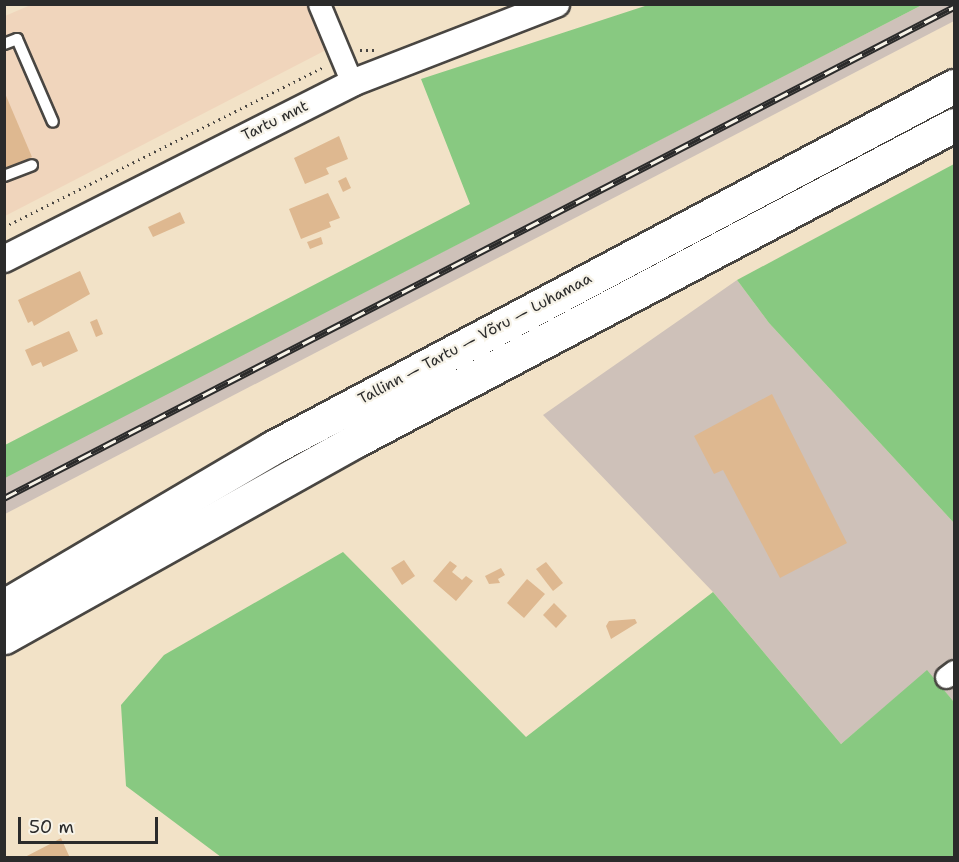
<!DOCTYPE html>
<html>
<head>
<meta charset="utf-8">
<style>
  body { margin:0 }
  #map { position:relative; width:959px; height:862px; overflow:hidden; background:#f2e2c7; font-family:"Shantell Sans",sans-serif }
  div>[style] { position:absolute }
  .built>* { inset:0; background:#f0d5bc }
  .industrial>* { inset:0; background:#cec1b9 }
  .green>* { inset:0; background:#88c981 }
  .building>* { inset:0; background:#deb890 }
  .path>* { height:3px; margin-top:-1.5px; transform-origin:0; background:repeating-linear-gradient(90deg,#494642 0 1.5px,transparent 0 6px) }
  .roads { filter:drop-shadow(2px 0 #494642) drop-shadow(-2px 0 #494642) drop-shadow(0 2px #494642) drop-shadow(0 -2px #494642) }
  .service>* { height:10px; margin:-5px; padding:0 5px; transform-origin:5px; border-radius:5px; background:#fff }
  .minor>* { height:21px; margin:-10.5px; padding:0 10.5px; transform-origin:10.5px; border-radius:10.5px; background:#fff }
  .tertiary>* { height:26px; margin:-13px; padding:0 13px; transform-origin:13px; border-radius:13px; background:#fff }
  .trunk>* { height:33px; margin:-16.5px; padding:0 16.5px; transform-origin:16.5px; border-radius:16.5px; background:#fff }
  .rail>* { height:7px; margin-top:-3.5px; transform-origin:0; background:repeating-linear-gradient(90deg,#f7f3e8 0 14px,#2b2b2b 0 28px); box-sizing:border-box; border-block:2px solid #2b2b2b }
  span { translate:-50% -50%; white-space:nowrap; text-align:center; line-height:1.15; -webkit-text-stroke:4.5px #f7f3e8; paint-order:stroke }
  .street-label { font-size:15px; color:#2b2b2b }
  .frame { position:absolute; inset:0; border:6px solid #2b2b2b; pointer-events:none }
  .scale { position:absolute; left:18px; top:817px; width:140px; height:27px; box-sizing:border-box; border:3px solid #2b2b2b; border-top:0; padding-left:8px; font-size:18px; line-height:21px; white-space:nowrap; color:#2b2b2b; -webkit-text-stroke:4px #f7f3e8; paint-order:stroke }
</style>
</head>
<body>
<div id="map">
  <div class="built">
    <i style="clip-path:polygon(33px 4px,308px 5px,326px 50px,5px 216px,5px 16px)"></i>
  </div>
  <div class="industrial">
    <i style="clip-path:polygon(922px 5px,954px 5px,954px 21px,5px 514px,5px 477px)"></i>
    <i style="clip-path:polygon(737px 280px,769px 323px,954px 523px,954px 702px,927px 671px,841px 744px,713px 592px,543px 415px)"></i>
  </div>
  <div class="green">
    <i style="clip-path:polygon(648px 5px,922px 5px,5px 478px,5px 445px,470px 204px,421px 79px)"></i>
    <i style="clip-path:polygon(954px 164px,954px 523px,769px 323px,737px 280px)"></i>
    <i style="clip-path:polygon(343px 552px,526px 737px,713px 592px,841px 744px,927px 670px,954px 702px,954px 857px,221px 857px,126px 786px,121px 705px,164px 655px)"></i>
  </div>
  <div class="building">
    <i style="clip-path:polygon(4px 91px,32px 157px,4px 170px)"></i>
    <i style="clip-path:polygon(339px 136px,348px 159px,326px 168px,329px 174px,305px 184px,294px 158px)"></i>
    <i style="clip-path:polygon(346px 177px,351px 188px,343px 192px,338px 181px)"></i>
    <i style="clip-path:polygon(328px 193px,340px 218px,329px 222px,331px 227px,301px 239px,289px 209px)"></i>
    <i style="clip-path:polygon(180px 212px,185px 223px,153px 237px,148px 227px)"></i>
    <i style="clip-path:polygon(321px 237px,323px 244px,310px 249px,307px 242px)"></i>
    <i style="clip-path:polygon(80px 271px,90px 294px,34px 326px,32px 321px,28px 323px,18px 300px)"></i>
    <i style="clip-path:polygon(97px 319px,103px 334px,96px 337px,90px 322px)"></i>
    <i style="clip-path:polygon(69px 331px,78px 351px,43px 367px,41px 362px,32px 366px,25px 350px)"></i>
    <i style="clip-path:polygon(772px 394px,847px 543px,780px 578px,723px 470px,714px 474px,694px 436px)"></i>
    <i style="clip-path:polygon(404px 560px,415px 576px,402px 585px,391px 568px)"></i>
    <i style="clip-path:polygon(450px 561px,457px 566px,452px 572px,462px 580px,466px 576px,473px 581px,456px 601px,433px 581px)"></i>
    <i style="clip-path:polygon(546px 562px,563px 583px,553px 591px,536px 569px)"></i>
    <i style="clip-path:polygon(501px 568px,505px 575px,498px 579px,500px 583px,489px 584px,485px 576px)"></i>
    <i style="clip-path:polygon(527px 579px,545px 594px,524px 618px,507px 603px)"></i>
    <i style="clip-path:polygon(554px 603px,567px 616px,556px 628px,543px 615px)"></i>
    <i style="clip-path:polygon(635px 619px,637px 623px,611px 639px,606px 626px,609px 621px)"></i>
    <i style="clip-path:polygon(61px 838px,70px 858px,23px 858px,52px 843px)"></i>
  </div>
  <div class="path">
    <i style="left:360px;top:50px;width:15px"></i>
    <i style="left:4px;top:227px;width:359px;rotate:-26.6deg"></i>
  </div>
  <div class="roads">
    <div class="service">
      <i style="left:4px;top:44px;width:14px;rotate:-21deg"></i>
      <i style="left:17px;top:39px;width:90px;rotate:66.6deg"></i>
      <i style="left:4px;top:176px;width:30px;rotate:-21deg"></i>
    </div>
    <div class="minor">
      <i style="left:319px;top:4px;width:86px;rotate:67.3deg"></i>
      <i style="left:946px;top:677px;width:10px;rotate:-37deg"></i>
    </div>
    <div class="tertiary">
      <i style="left:4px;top:259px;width:390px;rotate:-26.8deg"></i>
      <i style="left:352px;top:83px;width:219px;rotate:-21.2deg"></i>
    </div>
    <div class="trunk">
      <i style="left:4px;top:606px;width:311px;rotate:-30.5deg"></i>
      <i style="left:272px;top:448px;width:772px;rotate:-27.96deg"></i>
      <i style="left:4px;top:637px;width:400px;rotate:-29.2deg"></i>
      <i style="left:353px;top:442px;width:679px;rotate:-27.81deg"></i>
    </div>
  </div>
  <div class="rail">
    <i style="left:4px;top:498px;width:1069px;rotate:-27.33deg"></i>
  </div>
  <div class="street-label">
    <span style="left:275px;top:121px;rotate:-26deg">Tartu mnt</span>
    <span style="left:475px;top:339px;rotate:-28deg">Tallinn — Tartu — Võru — Luhamaa</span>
  </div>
  <div class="frame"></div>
  <div class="scale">50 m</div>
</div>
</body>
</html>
